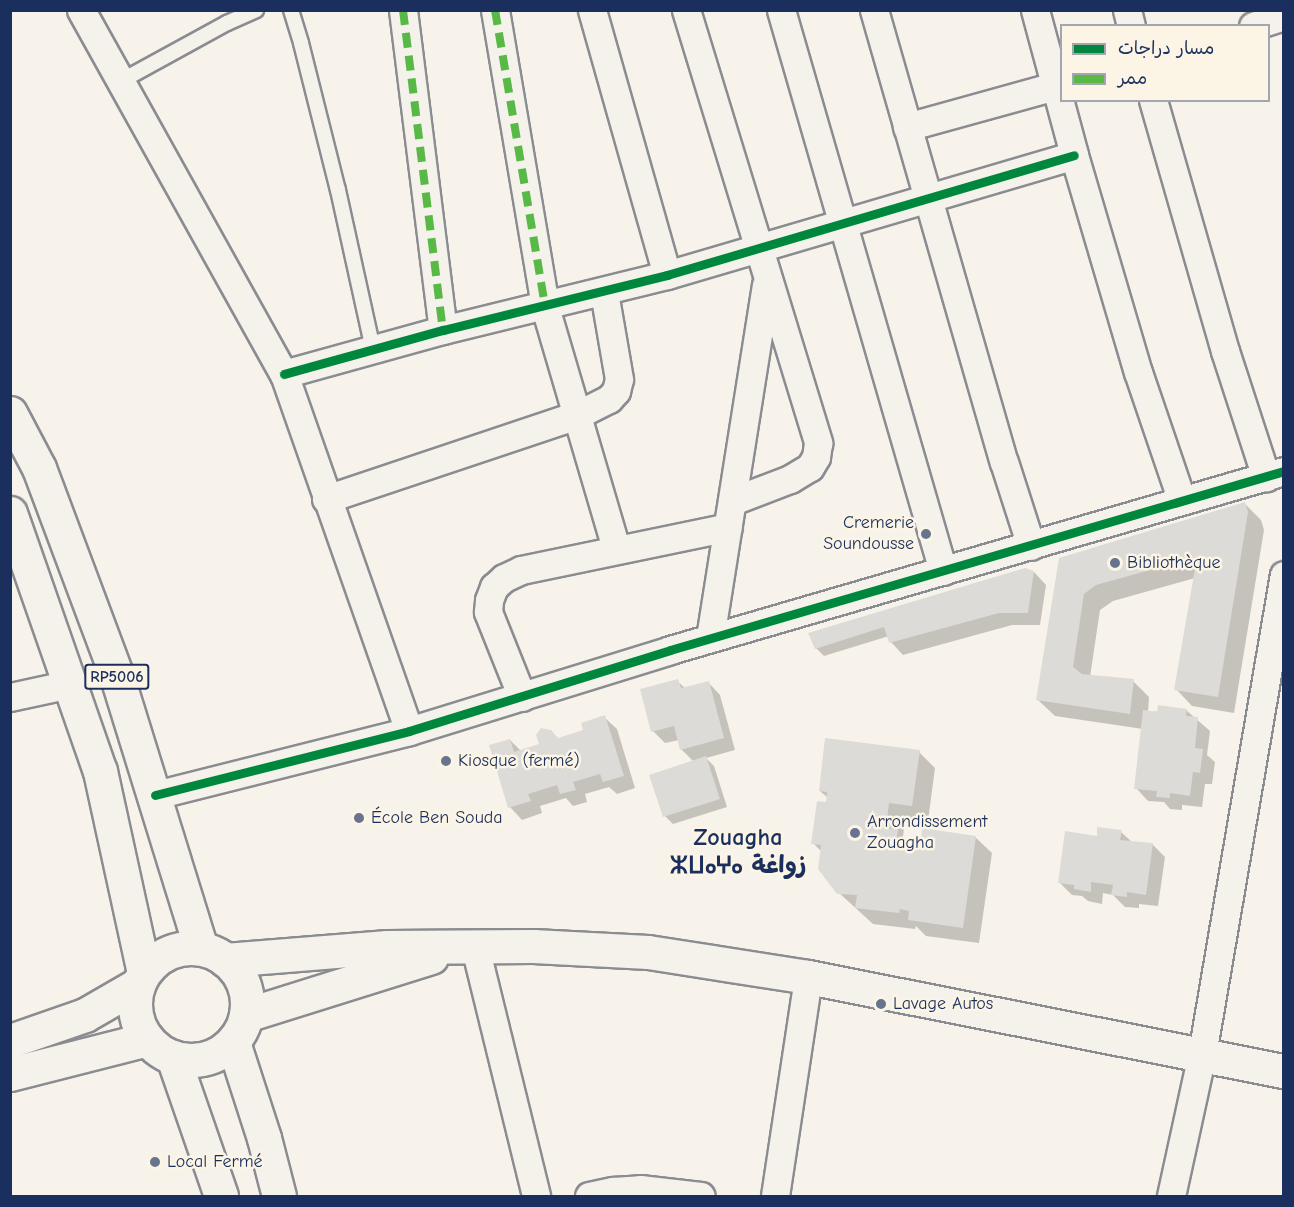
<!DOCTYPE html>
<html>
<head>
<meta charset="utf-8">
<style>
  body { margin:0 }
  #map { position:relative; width:1294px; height:1207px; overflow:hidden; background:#f7f3ea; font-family:"Comic Neue","Playpen Sans Arabic","Noto Sans Tifinagh",sans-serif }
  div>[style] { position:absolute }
  .shadow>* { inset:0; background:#0003 }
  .building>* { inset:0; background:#dddbd7 }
  .roads { filter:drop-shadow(2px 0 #8a8c91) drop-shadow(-2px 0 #8a8c91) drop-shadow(0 2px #8a8c91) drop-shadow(0 -2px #8a8c91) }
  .lane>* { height:14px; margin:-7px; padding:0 7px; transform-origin:7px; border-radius:7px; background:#f5f2ec }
  .street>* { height:27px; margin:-13.5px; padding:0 13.5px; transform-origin:13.5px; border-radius:13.5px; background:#f5f2ec }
  .secondary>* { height:33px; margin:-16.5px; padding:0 16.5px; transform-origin:16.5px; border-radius:16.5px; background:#f5f2ec }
  .primary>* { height:33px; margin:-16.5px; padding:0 16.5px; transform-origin:16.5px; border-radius:16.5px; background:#f5f2ec }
  .primary>.ring { margin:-16.5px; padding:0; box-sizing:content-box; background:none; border:33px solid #f5f2ec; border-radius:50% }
  .quiet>* { height:8px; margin-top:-4px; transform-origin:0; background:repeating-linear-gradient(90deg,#58b947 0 15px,transparent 0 23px) }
  .cycleway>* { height:9px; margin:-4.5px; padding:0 4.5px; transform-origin:4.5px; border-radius:4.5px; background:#00873e }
  .dots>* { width:16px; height:16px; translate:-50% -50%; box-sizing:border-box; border:3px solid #fcf5e5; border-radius:50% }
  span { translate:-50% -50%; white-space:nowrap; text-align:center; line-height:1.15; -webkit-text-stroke:5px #fcf5e5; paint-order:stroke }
  .shield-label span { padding:2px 4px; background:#fcf5e5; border:2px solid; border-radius:4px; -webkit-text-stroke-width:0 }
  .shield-label { font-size:16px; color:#1b2f5e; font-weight:700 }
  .poi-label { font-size:18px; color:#1b2f5e }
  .right { translate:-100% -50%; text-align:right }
  .left { translate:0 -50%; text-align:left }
  .district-label { font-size:24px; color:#1b2f5e; font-weight:700 }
  .frame { position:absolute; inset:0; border:12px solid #1b2f5e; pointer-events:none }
  .legend { position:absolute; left:1060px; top:24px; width:210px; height:78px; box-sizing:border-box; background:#fcf5e5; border:2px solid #a2a6af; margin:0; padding:8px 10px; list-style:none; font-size:18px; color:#1b2f5e }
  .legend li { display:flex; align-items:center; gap:12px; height:30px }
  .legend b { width:30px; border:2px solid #a2a6af }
</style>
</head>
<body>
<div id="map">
  <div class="shadow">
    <i style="clip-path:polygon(1244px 503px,1261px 520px,1264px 530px,1234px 713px,1192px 706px,1176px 689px,1195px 578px,1113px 601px,1100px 610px,1090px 677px,1133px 681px,1149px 697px,1148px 712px,1186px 710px,1210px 731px,1207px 755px,1215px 762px,1212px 784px,1205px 784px,1202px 807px,1182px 805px,1182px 810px,1170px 809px,1164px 802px,1148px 801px,1136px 788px,1143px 729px,1055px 716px,1038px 700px,1060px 559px)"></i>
    <i style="clip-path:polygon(1034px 572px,1046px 585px,1040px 625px,1012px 625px,903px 655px,891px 642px,889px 636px,824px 656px,816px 648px)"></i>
    <i style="clip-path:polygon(677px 681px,685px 688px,708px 682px,720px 695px,735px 750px,706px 758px,714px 766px,727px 807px,673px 824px,665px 816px,694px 762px,681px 749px,679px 740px,665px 743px,653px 731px)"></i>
    <i style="clip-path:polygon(604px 717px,617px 729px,635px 788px,617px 794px,609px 787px,585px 794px,587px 802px,573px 806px,566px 798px,540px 806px,542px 813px,522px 820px,510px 807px,510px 740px,521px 751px,585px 731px)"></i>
    <i style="clip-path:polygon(919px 752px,935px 768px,928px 821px,905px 819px,903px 837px,913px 847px,921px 848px,975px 837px,992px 853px,979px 943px,926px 936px,916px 926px,915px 929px,873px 924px,838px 892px,822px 852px,813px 843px,828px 798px,820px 791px)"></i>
    <i style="clip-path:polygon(1121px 832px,1132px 842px,1153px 845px,1165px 857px,1158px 906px,1139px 904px,1139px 908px,1125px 907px,1113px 895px,1103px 893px,1102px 904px,1088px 901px,1082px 896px,1072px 895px,1059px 882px,1099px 838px)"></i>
  </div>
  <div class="building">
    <i style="clip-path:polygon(1245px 502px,1248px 512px,1218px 697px,1174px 690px,1197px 557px,1096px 585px,1084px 594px,1073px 667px,1082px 674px,1134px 679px,1130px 714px,1036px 700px,1059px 558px)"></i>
    <i style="clip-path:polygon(1025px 568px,1034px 571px,1028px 613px,999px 613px,889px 643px,884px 627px,815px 649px,808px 633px)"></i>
    <i style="clip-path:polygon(678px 679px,681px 688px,709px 681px,724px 738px,680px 750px,674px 726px,651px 732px,640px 689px)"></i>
    <i style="clip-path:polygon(1158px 705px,1187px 709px,1186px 716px,1198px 717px,1195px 748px,1203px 749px,1200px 773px,1193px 772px,1190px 796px,1170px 793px,1170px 798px,1156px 797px,1157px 791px,1134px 789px,1143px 710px,1157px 712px)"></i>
    <i style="clip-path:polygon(605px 715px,624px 776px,603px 782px,600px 774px,573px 782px,576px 790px,560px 794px,557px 785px,528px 794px,531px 801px,508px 808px,489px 745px,510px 739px,514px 752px,539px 744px,536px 735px,541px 728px,551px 730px,558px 738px,583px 730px,581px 723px)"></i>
    <i style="clip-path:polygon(825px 738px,920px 750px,912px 806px,889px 803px,886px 828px,898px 830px,896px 844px,920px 847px,922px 828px,976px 836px,963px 928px,908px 920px,909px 911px,900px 909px,899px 913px,855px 908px,857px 895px,837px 894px,818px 869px,821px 845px,811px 844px,817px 801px,826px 802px,827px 792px,819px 791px)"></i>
    <i style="clip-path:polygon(706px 756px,720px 799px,663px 817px,649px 775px)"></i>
    <i style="clip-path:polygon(1097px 827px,1122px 830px,1120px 840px,1153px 843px,1146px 895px,1127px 892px,1127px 897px,1111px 895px,1113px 885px,1091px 882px,1091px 892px,1074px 889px,1074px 885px,1058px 883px,1065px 831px,1097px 836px)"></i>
  </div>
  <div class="roads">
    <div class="lane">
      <i style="left:291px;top:10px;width:34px;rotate:73deg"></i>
      <i style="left:301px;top:43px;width:152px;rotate:75.9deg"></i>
      <i style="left:338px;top:190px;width:163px;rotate:77.6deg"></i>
      <i style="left:121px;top:81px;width:121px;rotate:-28.7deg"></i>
      <i style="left:227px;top:23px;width:32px;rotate:-24deg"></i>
    </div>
    <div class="street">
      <i style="left:81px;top:10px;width:417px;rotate:60.9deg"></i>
      <i style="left:284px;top:374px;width:378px;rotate:70.7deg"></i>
      <i style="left:403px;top:10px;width:322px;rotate:82.9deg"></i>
      <i style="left:495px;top:10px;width:301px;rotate:80.4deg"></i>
      <i style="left:545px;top:307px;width:252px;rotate:73.6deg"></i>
      <i style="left:592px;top:10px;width:275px;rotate:74.2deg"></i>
      <i style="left:686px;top:10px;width:453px;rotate:73deg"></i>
      <i style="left:818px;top:443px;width:14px;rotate:98deg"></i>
      <i style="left:816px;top:457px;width:12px;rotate:121deg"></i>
      <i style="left:810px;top:467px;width:23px;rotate:149deg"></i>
      <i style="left:790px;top:479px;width:62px;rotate:159.2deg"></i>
      <i style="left:781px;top:10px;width:584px;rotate:73.89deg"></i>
      <i style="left:874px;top:10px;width:470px;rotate:74deg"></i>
      <i style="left:1004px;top:462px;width:88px;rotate:72.2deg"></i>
      <i style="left:1035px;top:10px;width:150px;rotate:74.9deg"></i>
      <i style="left:1074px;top:155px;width:226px;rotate:73.6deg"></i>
      <i style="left:1138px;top:372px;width:136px;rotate:71.2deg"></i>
      <i style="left:1127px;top:10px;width:16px;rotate:76deg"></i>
      <i style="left:1253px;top:26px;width:33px;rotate:-18deg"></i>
      <i style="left:1153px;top:100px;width:261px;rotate:74deg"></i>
      <i style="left:1225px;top:351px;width:133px;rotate:72deg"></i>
      <i style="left:907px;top:127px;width:161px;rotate:-15.5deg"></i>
      <i style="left:284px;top:374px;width:165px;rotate:-15.5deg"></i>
      <i style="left:443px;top:330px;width:231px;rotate:-13.8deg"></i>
      <i style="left:667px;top:275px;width:424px;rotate:-16.4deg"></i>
      <i style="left:326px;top:499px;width:265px;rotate:-18.5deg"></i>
      <i style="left:577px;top:415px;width:36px;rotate:-27deg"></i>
      <i style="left:609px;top:399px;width:11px;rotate:-49deg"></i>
      <i style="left:616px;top:391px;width:12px;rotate:-76deg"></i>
      <i style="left:619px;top:379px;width:88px;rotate:-99.8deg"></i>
      <i style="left:710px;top:638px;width:357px;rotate:-81deg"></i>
      <i style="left:10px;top:697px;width:61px;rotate:-12.2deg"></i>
      <i style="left:522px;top:697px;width:92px;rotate:-111.8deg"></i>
      <i style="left:488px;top:612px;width:12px;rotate:-85deg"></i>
      <i style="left:489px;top:600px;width:14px;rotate:-69deg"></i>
      <i style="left:494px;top:587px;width:13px;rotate:-42deg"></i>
      <i style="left:504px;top:578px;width:19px;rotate:-25deg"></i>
      <i style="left:521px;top:570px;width:211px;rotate:-11.7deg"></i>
      <i style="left:155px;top:795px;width:262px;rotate:-14.1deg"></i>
      <i style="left:409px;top:731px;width:273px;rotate:-17.2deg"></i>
      <i style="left:670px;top:650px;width:640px;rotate:-16.25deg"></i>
      <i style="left:475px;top:947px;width:256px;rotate:76.2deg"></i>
      <i style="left:589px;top:1196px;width:25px;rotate:-12deg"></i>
      <i style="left:613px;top:1191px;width:27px;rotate:-4deg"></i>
      <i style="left:640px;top:1189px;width:61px;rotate:6.5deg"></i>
      <i style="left:775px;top:1196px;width:221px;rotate:-81.4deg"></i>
      <i style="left:1171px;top:1196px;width:145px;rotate:-77.7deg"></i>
      <i style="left:1202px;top:1054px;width:486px;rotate:-80.3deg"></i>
    </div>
    <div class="secondary">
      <i style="left:225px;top:960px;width:163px;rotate:-4.6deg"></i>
      <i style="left:387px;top:947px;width:146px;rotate:-0.4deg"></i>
      <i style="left:533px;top:946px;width:115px;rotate:3deg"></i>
      <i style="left:648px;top:952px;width:162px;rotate:8.9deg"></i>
      <i style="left:808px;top:977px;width:485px;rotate:11.2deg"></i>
      <i style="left:246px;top:1015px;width:194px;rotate:-17.4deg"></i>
      <i style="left:10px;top:1041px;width:79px;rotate:-19.1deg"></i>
      <i style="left:85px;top:1015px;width:60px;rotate:-30deg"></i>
      <i style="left:10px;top:1074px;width:141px;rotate:-14.3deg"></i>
    </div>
    <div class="primary">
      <i style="left:10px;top:413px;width:62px;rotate:62.2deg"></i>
      <i style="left:39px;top:468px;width:220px;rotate:69.5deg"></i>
      <i style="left:116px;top:674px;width:287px;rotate:72.8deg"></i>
      <i style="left:10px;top:513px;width:273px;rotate:70.8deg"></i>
      <i style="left:100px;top:771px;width:206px;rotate:77.7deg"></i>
      <i class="ring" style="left:135px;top:948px;width:79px;height:79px"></i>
      <i style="left:233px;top:1042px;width:101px;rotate:72.1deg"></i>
      <i style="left:264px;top:1138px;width:60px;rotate:75.5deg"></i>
      <i style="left:173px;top:1057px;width:147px;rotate:70.9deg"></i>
    </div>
  </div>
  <div class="quiet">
    <i style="left:403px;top:10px;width:322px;rotate:82.9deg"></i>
    <i style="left:495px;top:10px;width:301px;rotate:80.4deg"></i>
  </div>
  <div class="cycleway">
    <i style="left:284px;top:374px;width:165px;rotate:-15.5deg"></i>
    <i style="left:443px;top:330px;width:231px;rotate:-13.8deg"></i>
    <i style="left:667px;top:275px;width:424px;rotate:-16.4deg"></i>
    <i style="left:155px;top:795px;width:262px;rotate:-14.1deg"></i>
    <i style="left:409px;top:731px;width:273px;rotate:-17.2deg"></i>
    <i style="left:670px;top:650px;width:640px;rotate:-16.25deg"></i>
  </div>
  <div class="dots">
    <i style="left:926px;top:534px;background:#68748f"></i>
    <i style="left:1115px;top:563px;background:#68748f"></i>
    <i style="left:446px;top:761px;background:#68748f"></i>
    <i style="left:359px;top:818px;background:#68748f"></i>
    <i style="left:855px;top:833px;background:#68748f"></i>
    <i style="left:881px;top:1004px;background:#68748f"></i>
    <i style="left:155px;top:1162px;background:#68748f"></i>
  </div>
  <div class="shield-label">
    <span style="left:117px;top:677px">RP5006</span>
  </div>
  <div class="poi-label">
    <span class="right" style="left:914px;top:534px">Cremerie<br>Soundousse</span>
    <span class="left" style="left:1127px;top:563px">Bibliothèque</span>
    <span class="left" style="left:458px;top:761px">Kiosque (fermé)</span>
    <span class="left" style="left:371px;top:818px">École Ben Souda</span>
    <span class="left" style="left:867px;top:833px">Arrondissement<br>Zouagha</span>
    <span class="left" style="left:893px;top:1004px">Lavage Autos</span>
    <span class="left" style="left:167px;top:1162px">Local Fermé</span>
  </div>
  <div class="district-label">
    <span style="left:738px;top:852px">Zouagha<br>ⵣⵡⴰⵖⴰ زواغة</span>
  </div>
  <div class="frame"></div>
  <ul class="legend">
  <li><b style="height:8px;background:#00873e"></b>مسار دراجات</li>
  <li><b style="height:8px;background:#58b947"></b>ممر</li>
  </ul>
</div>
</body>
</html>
